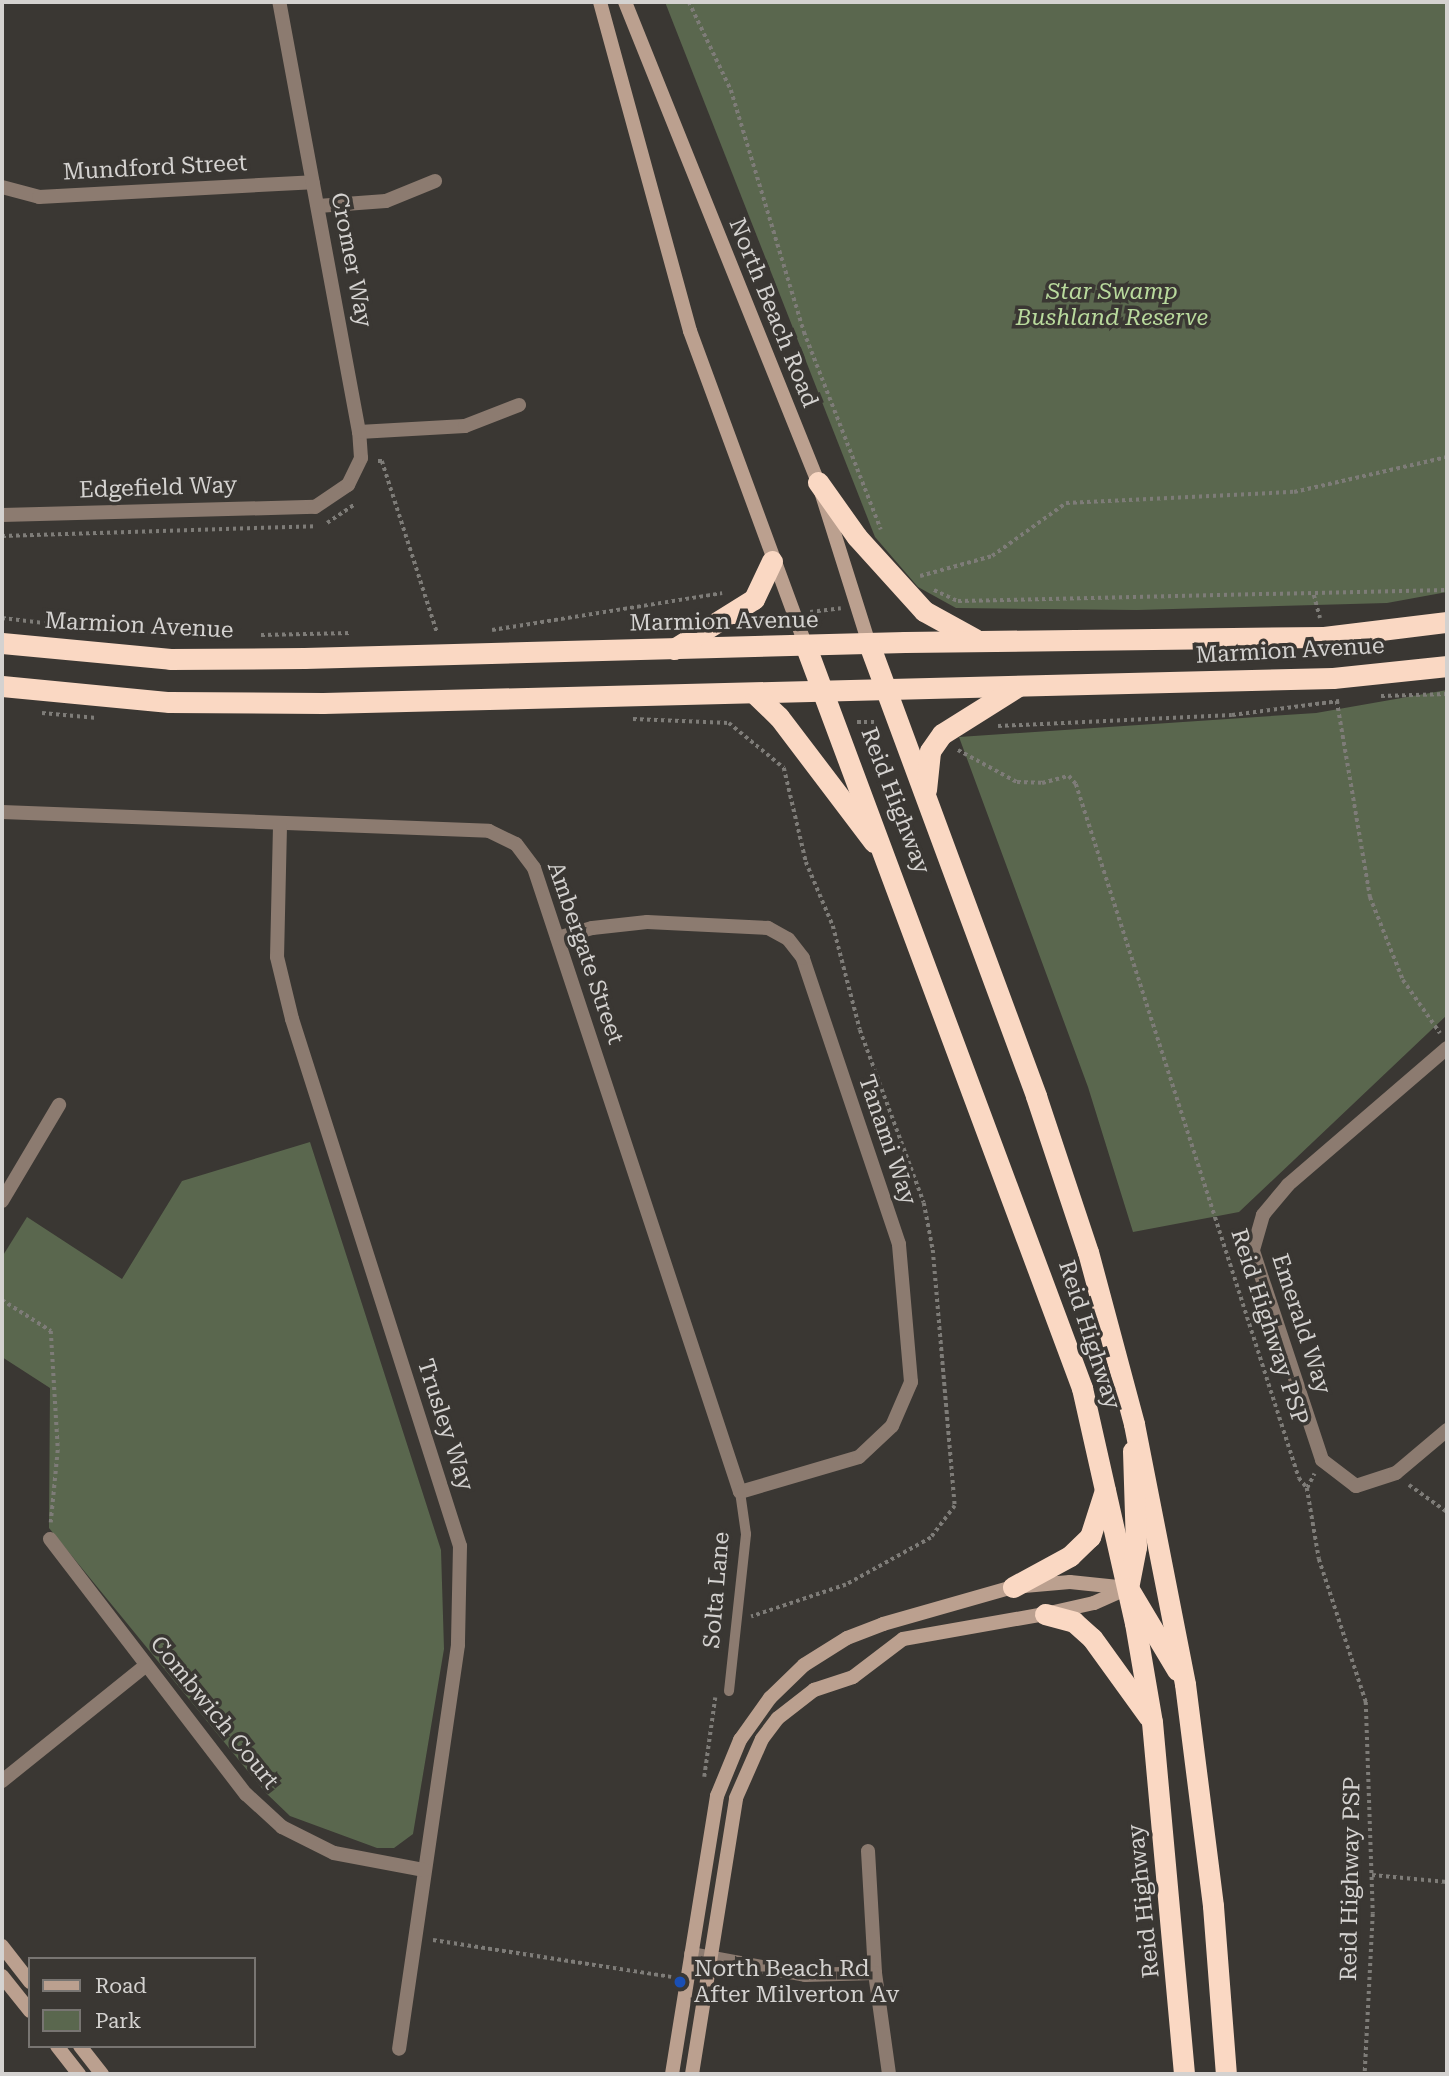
<!DOCTYPE html>
<html>
<head>
<meta charset="utf-8">
<style>
  body { margin:0 }
  #map { position:relative; width:1449px; height:2076px; overflow:hidden; background:#3a3733; font-family:"Roboto Serif",serif }
  div>[style] { position:absolute }
  .green>* { inset:0; background:#5a674e }
  .path>* { height:3.5px; margin-top:-1.75px; transform-origin:0; background:repeating-linear-gradient(90deg,#7e7c78 0 3.5px,transparent 0 7px) }
  .lane>* { height:10px; margin:-5px; padding:0 5px; transform-origin:5px; border-radius:5px; background:#8c7b70 }
  .street>* { height:14px; margin:-7px; padding:0 7px; transform-origin:7px; border-radius:7px; background:#8c7b70 }
  .secondary>* { height:14px; margin:-7px; padding:0 7px; transform-origin:7px; border-radius:7px; background:#bba08f }
  .highway>* { height:21px; margin:-10.5px; padding:0 10.5px; transform-origin:10.5px; border-radius:10.5px; background:#fad8c3 }
  .dots>* { width:19px; height:19px; translate:-50% -50%; box-sizing:border-box; border:4px solid #3a3733; border-radius:50% }
  span { translate:-50% -50%; white-space:nowrap; text-align:center; line-height:1.15; -webkit-text-stroke:7px #3a3733; paint-order:stroke }
  .street-label { font-size:23px; color:#d4d2d0 }
  .park-label { font-size:23px; color:#b9da9d; font-style:italic }
  .poi-label { font-size:23px; color:#d4d2d0 }
  .left { translate:0 -50%; text-align:left }
  .frame { position:absolute; inset:0; border:4px solid #d4d2d0; pointer-events:none }
  .legend { position:absolute; left:28px; top:1957px; width:228px; height:91px; box-sizing:border-box; background:#3a3733; border:2px solid #787572; margin:0; padding:9px 12px; list-style:none; font-size:21px; color:#d4d2d0 }
  .legend li { display:flex; align-items:center; gap:14px; height:35px }
  .legend b { width:35px; border:2px solid #787572 }
</style>
</head>
<body>
<div id="map">
  <div class="green">
    <i style="clip-path:polygon(665px 2px,1447px 2px,1447px 592px,1387px 603px,1137px 610px,956px 608px,918px 587px,875px 537px)"></i>
    <i style="clip-path:polygon(1447px 690px,1447px 1015px,1239px 1212px,1133px 1232px,1088px 1087px,959px 737px,1316px 713px)"></i>
    <i style="clip-path:polygon(310px 1142px,441px 1550px,444px 1649px,413px 1834px,394px 1848px,377px 1848px,290px 1816px,265px 1792px,49px 1528px,50px 1388px,2px 1357px,2px 1257px,27px 1217px,122px 1279px,182px 1181px)"></i>
  </div>
  <div class="path">
    <i style="left:689px;top:2px;width:98px;rotate:64.5deg"></i>
    <i style="left:731px;top:90px;width:253px;rotate:73.2deg"></i>
    <i style="left:804px;top:332px;width:212px;rotate:68.7deg"></i>
    <i style="left:378px;top:461px;width:4px"></i>
    <i style="left:382px;top:461px;width:180px;rotate:72.2deg"></i>
    <i style="left:327px;top:523px;width:34px;rotate:-34deg"></i>
    <i style="left:2px;top:536px;width:314px;rotate:-1.8deg"></i>
    <i style="left:920px;top:576px;width:75px;rotate:-15.5deg"></i>
    <i style="left:992px;top:556px;width:91px;rotate:-35.6deg"></i>
    <i style="left:1066px;top:503px;width:228px;rotate:-2.8deg"></i>
    <i style="left:1294px;top:492px;width:157px;rotate:-12.9deg"></i>
    <i style="left:934px;top:590px;width:26px;rotate:25deg"></i>
    <i style="left:958px;top:601px;width:489px;rotate:-1.3deg"></i>
    <i style="left:1314px;top:595px;width:24px;rotate:75deg"></i>
    <i style="left:810px;top:612px;width:31px;rotate:-7deg"></i>
    <i style="left:2px;top:618px;width:77px;rotate:6.8deg"></i>
    <i style="left:492px;top:630px;width:233px;rotate:-9.1deg"></i>
    <i style="left:117px;top:631px;width:104px;rotate:2.2deg"></i>
    <i style="left:261px;top:635px;width:90px;rotate:-1.3deg"></i>
    <i style="left:1381px;top:696px;width:66px;rotate:-1.7deg"></i>
    <i style="left:1337px;top:701px;width:199px;rotate:80.4deg"></i>
    <i style="left:1370px;top:897px;width:89px;rotate:68.3deg"></i>
    <i style="left:1403px;top:980px;width:65px;rotate:55.1deg"></i>
    <i style="left:42px;top:713px;width:55px;rotate:5.2deg"></i>
    <i style="left:633px;top:719px;width:96px;rotate:2.4deg"></i>
    <i style="left:729px;top:723px;width:71px;rotate:39.3deg"></i>
    <i style="left:784px;top:768px;width:97px;rotate:76.8deg"></i>
    <i style="left:806px;top:862px;width:69px;rotate:67.1deg"></i>
    <i style="left:833px;top:926px;width:107px;rotate:75.4deg"></i>
    <i style="left:860px;top:1030px;width:184px;rotate:69.7deg"></i>
    <i style="left:924px;top:1203px;width:48px;rotate:79.2deg"></i>
    <i style="left:933px;top:1250px;width:257px;rotate:85.1deg"></i>
    <i style="left:955px;top:1506px;width:40px;rotate:127deg"></i>
    <i style="left:931px;top:1538px;width:97px;rotate:151.1deg"></i>
    <i style="left:846px;top:1585px;width:100px;rotate:161.4deg"></i>
    <i style="left:857px;top:722px;width:20px"></i>
    <i style="left:998px;top:726px;width:234px;rotate:-2.7deg"></i>
    <i style="left:1232px;top:715px;width:108px;rotate:-7.5deg"></i>
    <i style="left:958px;top:750px;width:67px;rotate:28.5deg"></i>
    <i style="left:1017px;top:782px;width:25px;rotate:2deg"></i>
    <i style="left:1042px;top:783px;width:28px;rotate:-15deg"></i>
    <i style="left:1069px;top:776px;width:11px;rotate:49deg"></i>
    <i style="left:1076px;top:784px;width:729px;rotate:72.19deg"></i>
    <i style="left:1299px;top:1478px;width:13px;rotate:51deg"></i>
    <i style="left:1307px;top:1488px;width:72px;rotate:80.4deg"></i>
    <i style="left:1319px;top:1559px;width:151px;rotate:71.8deg"></i>
    <i style="left:1366px;top:1702px;width:212px;rotate:88.1deg"></i>
    <i style="left:1373px;top:1914px;width:160px;rotate:92.9deg"></i>
    <i style="left:2px;top:1300px;width:58px;rotate:32.3deg"></i>
    <i style="left:51px;top:1331px;width:119px;rotate:86.6deg"></i>
    <i style="left:58px;top:1450px;width:73px;rotate:95.5deg"></i>
    <i style="left:1409px;top:1485px;width:47px;rotate:35.4deg"></i>
    <i style="left:1307px;top:1488px;width:16px;rotate:-63deg"></i>
    <i style="left:704px;top:1777px;width:80px;rotate:-82.1deg"></i>
    <i style="left:1372px;top:1875px;width:75px;rotate:5.3deg"></i>
    <i style="left:433px;top:1940px;width:241px;rotate:8.8deg"></i>
  </div>
  <div class="lane">
    <i style="left:729px;top:1691px;width:158px;rotate:-83.8deg"></i>
    <i style="left:746px;top:1534px;width:42px;rotate:-98.1deg"></i>
  </div>
  <div class="street">
    <i style="left:2px;top:187px;width:38px;rotate:15deg"></i>
    <i style="left:39px;top:197px;width:274px;rotate:-3.1deg"></i>
    <i style="left:318px;top:206px;width:68px;rotate:-4.2deg"></i>
    <i style="left:386px;top:201px;width:53px;rotate:-22.2deg"></i>
    <i style="left:359px;top:432px;width:106px;rotate:-3.2deg"></i>
    <i style="left:465px;top:426px;width:58px;rotate:-21.3deg"></i>
    <i style="left:2px;top:515px;width:313px;rotate:-1.5deg"></i>
    <i style="left:315px;top:507px;width:40px;rotate:-34deg"></i>
    <i style="left:348px;top:485px;width:30px;rotate:-64deg"></i>
    <i style="left:361px;top:458px;width:26px;rotate:-94deg"></i>
    <i style="left:359px;top:432px;width:437px;rotate:-100.5deg"></i>
    <i style="left:2px;top:812px;width:487px;rotate:2.2deg"></i>
    <i style="left:489px;top:831px;width:30px;rotate:26deg"></i>
    <i style="left:516px;top:844px;width:30px;rotate:53deg"></i>
    <i style="left:534px;top:868px;width:657px;rotate:71.73deg"></i>
    <i style="left:740px;top:1492px;width:124px;rotate:-16.4deg"></i>
    <i style="left:859px;top:1457px;width:45px;rotate:-43.2deg"></i>
    <i style="left:892px;top:1426px;width:48px;rotate:-66.6deg"></i>
    <i style="left:911px;top:1382px;width:139px;rotate:-95deg"></i>
    <i style="left:899px;top:1244px;width:302px;rotate:-108.6deg"></i>
    <i style="left:803px;top:958px;width:24px;rotate:-128deg"></i>
    <i style="left:788px;top:939px;width:23px;rotate:-151deg"></i>
    <i style="left:768px;top:928px;width:121px;rotate:-177.2deg"></i>
    <i style="left:647px;top:922px;width:55px;rotate:173.8deg"></i>
    <i style="left:592px;top:928px;width:36px;rotate:164deg"></i>
    <i style="left:280px;top:826px;width:131px;rotate:91.3deg"></i>
    <i style="left:277px;top:957px;width:64px;rotate:76.4deg"></i>
    <i style="left:292px;top:1019px;width:553px;rotate:72.32deg"></i>
    <i style="left:460px;top:1546px;width:99px;rotate:91.2deg"></i>
    <i style="left:458px;top:1645px;width:408px;rotate:98.3deg"></i>
    <i style="left:1447px;top:1048px;width:210px;rotate:139.3deg"></i>
    <i style="left:1288px;top:1185px;width:39px;rotate:130deg"></i>
    <i style="left:1263px;top:1215px;width:37px;rotate:106deg"></i>
    <i style="left:1253px;top:1251px;width:220px;rotate:71.7deg"></i>
    <i style="left:1322px;top:1460px;width:43px;rotate:37.4deg"></i>
    <i style="left:1356px;top:1486px;width:42px;rotate:-18deg"></i>
    <i style="left:1396px;top:1473px;width:67px;rotate:-40.1deg"></i>
    <i style="left:2px;top:1201px;width:112px;rotate:-59.3deg"></i>
    <i style="left:50px;top:1539px;width:322px;rotate:52.5deg"></i>
    <i style="left:246px;top:1794px;width:49px;rotate:42.5deg"></i>
    <i style="left:282px;top:1827px;width:58px;rotate:26.6deg"></i>
    <i style="left:334px;top:1853px;width:92px;rotate:10.7deg"></i>
    <i style="left:2px;top:1781px;width:184px;rotate:-38.8deg"></i>
    <i style="left:868px;top:1851px;width:122px;rotate:86.7deg"></i>
    <i style="left:875px;top:1973px;width:102px;rotate:82.1deg"></i>
    <i style="left:691px;top:1954px;width:116px;rotate:10.4deg"></i>
    <i style="left:805px;top:1975px;width:70px;rotate:-1.6deg"></i>
  </div>
  <div class="secondary">
    <i style="left:600px;top:2px;width:341px;rotate:74.7deg"></i>
    <i style="left:690px;top:331px;width:337px;rotate:69.8deg"></i>
    <i style="left:625px;top:2px;width:517px;rotate:68.1deg"></i>
    <i style="left:818px;top:482px;width:170px;rotate:72.5deg"></i>
    <i style="left:2px;top:1946px;width:46px;rotate:52.1deg"></i>
    <i style="left:2px;top:1976px;width:45px;rotate:51.3deg"></i>
    <i style="left:57px;top:2046px;width:36px;rotate:52deg"></i>
    <i style="left:80px;top:2046px;width:36px;rotate:52deg"></i>
    <i style="left:672px;top:2074px;width:282px;rotate:-80.8deg"></i>
    <i style="left:717px;top:1796px;width:61px;rotate:-67.7deg"></i>
    <i style="left:740px;top:1740px;width:52px;rotate:-54.5deg"></i>
    <i style="left:770px;top:1698px;width:47px;rotate:-44.1deg"></i>
    <i style="left:804px;top:1665px;width:51px;rotate:-32.1deg"></i>
    <i style="left:847px;top:1638px;width:39px;rotate:-21deg"></i>
    <i style="left:883px;top:1624px;width:135px;rotate:-15.9deg"></i>
    <i style="left:1013px;top:1587px;width:57px;rotate:-5deg"></i>
    <i style="left:1070px;top:1582px;width:58px;rotate:5.9deg"></i>
    <i style="left:692px;top:2074px;width:279px;rotate:-80.9deg"></i>
    <i style="left:736px;top:1798px;width:64px;rotate:-66.2deg"></i>
    <i style="left:762px;top:1739px;width:26px;rotate:-53deg"></i>
    <i style="left:778px;top:1718px;width:46px;rotate:-37.9deg"></i>
    <i style="left:814px;top:1690px;width:41px;rotate:-18.4deg"></i>
    <i style="left:853px;top:1677px;width:63px;rotate:-37.2deg"></i>
    <i style="left:903px;top:1639px;width:144px;rotate:-10deg"></i>
    <i style="left:1045px;top:1614px;width:50px;rotate:-12.7deg"></i>
    <i style="left:1094px;top:1603px;width:35px;rotate:-24deg"></i>
  </div>
  <div class="highway">
    <i style="left:818px;top:482px;width:67px;rotate:54.7deg"></i>
    <i style="left:857px;top:537px;width:100px;rotate:47.8deg"></i>
    <i style="left:924px;top:611px;width:58px;rotate:28.8deg"></i>
    <i style="left:2px;top:643px;width:169px;rotate:5.4deg"></i>
    <i style="left:170px;top:659px;width:134px;rotate:-0.4deg"></i>
    <i style="left:304px;top:658px;width:601px;rotate:-1.52deg"></i>
    <i style="left:905px;top:642px;width:419px;rotate:-0.7deg"></i>
    <i style="left:1324px;top:637px;width:124px;rotate:-7deg"></i>
    <i style="left:869px;top:644px;width:482px;rotate:69.7deg"></i>
    <i style="left:1036px;top:1096px;width:164px;rotate:71.6deg"></i>
    <i style="left:1088px;top:1252px;width:178px;rotate:75deg"></i>
    <i style="left:1134px;top:1424px;width:265px;rotate:78.9deg"></i>
    <i style="left:1185px;top:1684px;width:224px;rotate:82.8deg"></i>
    <i style="left:1213px;top:1906px;width:169px;rotate:85.6deg"></i>
    <i style="left:806px;top:647px;width:791px;rotate:69.57deg"></i>
    <i style="left:1082px;top:1388px;width:241px;rotate:77.3deg"></i>
    <i style="left:1135px;top:1623px;width:100px;rotate:80.3deg"></i>
    <i style="left:1152px;top:1722px;width:353px;rotate:84.8deg"></i>
    <i style="left:674px;top:649px;width:94px;rotate:-32deg"></i>
    <i style="left:754px;top:599px;width:42px;rotate:-64.7deg"></i>
    <i style="left:2px;top:686px;width:168px;rotate:5.5deg"></i>
    <i style="left:169px;top:702px;width:154px;rotate:0.4deg"></i>
    <i style="left:323px;top:703px;width:1010px;rotate:-1.42deg"></i>
    <i style="left:1333px;top:678px;width:115px;rotate:-6deg"></i>
    <i style="left:755px;top:694px;width:33px;rotate:44deg"></i>
    <i style="left:779px;top:717px;width:157px;rotate:52.8deg"></i>
    <i style="left:926px;top:790px;width:39px;rotate:-84deg"></i>
    <i style="left:930px;top:751px;width:21px;rotate:-55deg"></i>
    <i style="left:942px;top:734px;width:89px;rotate:-32.1deg"></i>
    <i style="left:1133px;top:1451px;width:96px;rotate:88.2deg"></i>
    <i style="left:1136px;top:1547px;width:42px;rotate:101deg"></i>
    <i style="left:1128px;top:1588px;width:96px;rotate:59.1deg"></i>
    <i style="left:1013px;top:1587px;width:65px;rotate:-28.5deg"></i>
    <i style="left:1070px;top:1556px;width:28px;rotate:-44deg"></i>
    <i style="left:1090px;top:1537px;width:49px;rotate:-72.3deg"></i>
    <i style="left:1045px;top:1614px;width:30px;rotate:15deg"></i>
    <i style="left:1074px;top:1622px;width:24px;rotate:42deg"></i>
    <i style="left:1092px;top:1638px;width:97px;rotate:54.2deg"></i>
  </div>
  <div class="dots">
    <i style="left:680px;top:1982px;background:#1a4fb4"></i>
  </div>
  <div class="street-label">
    <span style="left:155px;top:168px;rotate:-3deg">Mundford Street</span>
    <span style="left:351px;top:260px;rotate:79deg">Cromer Way</span>
    <span style="left:773px;top:313px;rotate:68deg">North Beach Road</span>
    <span style="left:158px;top:488px;rotate:-2deg">Edgefield Way</span>
    <span style="left:724px;top:622px;rotate:-1deg">Marmion Avenue</span>
    <span style="left:139px;top:626px;rotate:3deg">Marmion Avenue</span>
    <span style="left:1290px;top:651px;rotate:-3deg">Marmion Avenue</span>
    <span style="left:895px;top:801px;rotate:69deg">Reid Highway</span>
    <span style="left:585px;top:953px;rotate:71deg">Ambergate Street</span>
    <span style="left:887px;top:1140px;rotate:71deg">Tanami Way</span>
    <span style="left:1301px;top:1324px;rotate:72deg">Emerald Way</span>
    <span style="left:1269px;top:1327px;rotate:72deg">Reid Highway PSP</span>
    <span style="left:1089px;top:1335px;rotate:72deg">Reid Highway</span>
    <span style="left:445px;top:1425px;rotate:72deg">Trusley Way</span>
    <span style="left:717px;top:1590px;rotate:-85deg">Solta Lane</span>
    <span style="left:214px;top:1713px;rotate:51deg">Combwich Court</span>
    <span style="left:1351px;top:1879px;rotate:-89deg">Reid Highway PSP</span>
    <span style="left:1144px;top:1901px;rotate:-96deg">Reid Highway</span>
  </div>
  <div class="park-label">
    <span style="left:1112px;top:305px">Star Swamp<br>Bushland Reserve</span>
  </div>
  <div class="poi-label">
    <span class="left" style="left:694px;top:1982px">North Beach Rd<br>After Milverton Av</span>
  </div>
  <div class="frame"></div>
  <ul class="legend">
  <li><b style="height:9px;background:#bba08f"></b>Road</li>
  <li><b style="height:19px;background:#5a674e"></b>Park</li>
  </ul>
</div>
</body>
</html>
